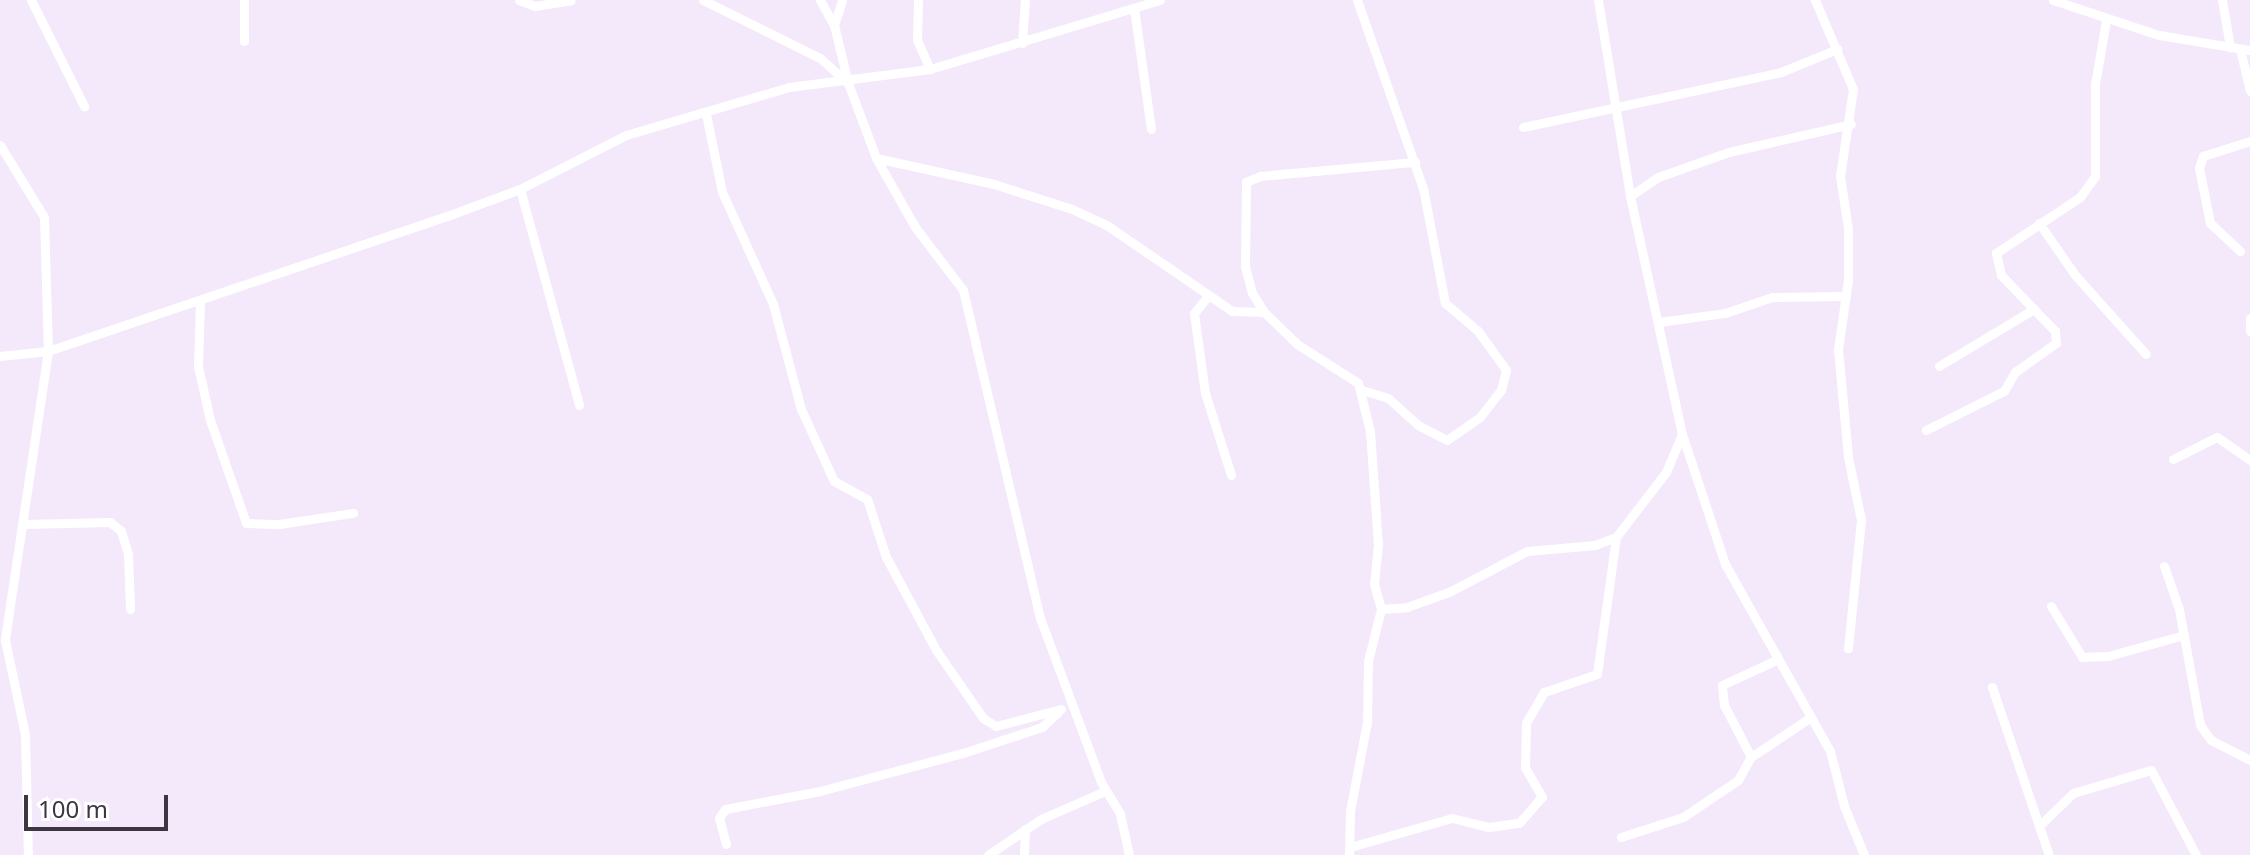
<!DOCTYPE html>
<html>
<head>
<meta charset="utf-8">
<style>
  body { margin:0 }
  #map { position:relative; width:2250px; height:855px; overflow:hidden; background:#f3e9fb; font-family:"Noto Sans",sans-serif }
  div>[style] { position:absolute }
  .minor>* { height:9px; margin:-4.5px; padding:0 4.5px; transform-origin:4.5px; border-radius:4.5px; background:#fff }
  span { translate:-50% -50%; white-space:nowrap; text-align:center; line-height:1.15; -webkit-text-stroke:7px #fff; paint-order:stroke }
  .scale { position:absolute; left:24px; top:795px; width:144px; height:36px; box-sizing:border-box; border:4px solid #3d3642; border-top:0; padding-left:10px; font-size:24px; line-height:28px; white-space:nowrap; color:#3d3642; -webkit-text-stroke:6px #fff; paint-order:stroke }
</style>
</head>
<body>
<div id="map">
  <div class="minor">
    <i style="left:31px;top:0;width:119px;rotate:63.4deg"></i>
    <i style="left:519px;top:0;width:17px;rotate:21deg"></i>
    <i style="left:535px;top:6px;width:36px;rotate:-9deg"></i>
    <i style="left:703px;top:0;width:131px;rotate:26.4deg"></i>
    <i style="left:820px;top:58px;width:38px;rotate:42deg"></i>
    <i style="left:820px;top:0;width:29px;rotate:61deg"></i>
    <i style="left:834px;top:25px;width:60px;rotate:76.4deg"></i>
    <i style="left:848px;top:83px;width:80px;rotate:69.5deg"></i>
    <i style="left:876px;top:158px;width:79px;rotate:60.5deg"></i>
    <i style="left:915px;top:227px;width:79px;rotate:52.7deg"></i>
    <i style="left:963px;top:290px;width:337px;rotate:76.8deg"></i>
    <i style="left:1040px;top:618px;width:175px;rotate:69.6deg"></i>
    <i style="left:1101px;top:782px;width:37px;rotate:59deg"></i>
    <i style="left:1120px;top:814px;width:42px;rotate:77.6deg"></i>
    <i style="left:918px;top:0;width:40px;rotate:91.4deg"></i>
    <i style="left:917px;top:40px;width:32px;rotate:66deg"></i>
    <i style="left:1357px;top:0;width:199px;rotate:70.7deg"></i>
    <i style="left:1423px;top:188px;width:117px;rotate:79.2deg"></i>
    <i style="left:1445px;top:303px;width:43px;rotate:40.3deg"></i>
    <i style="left:1478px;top:331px;width:48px;rotate:54.3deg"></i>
    <i style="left:1506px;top:370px;width:21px;rotate:104deg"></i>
    <i style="left:1501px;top:390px;width:34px;rotate:128deg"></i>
    <i style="left:1480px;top:417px;width:40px;rotate:145.1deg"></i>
    <i style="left:1447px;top:440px;width:33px;rotate:-153deg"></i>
    <i style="left:1418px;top:425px;width:40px;rotate:-138deg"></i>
    <i style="left:1388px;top:398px;width:28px;rotate:-163deg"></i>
    <i style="left:1598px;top:0;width:199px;rotate:80.7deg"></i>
    <i style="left:1630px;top:196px;width:244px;rotate:77.7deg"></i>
    <i style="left:1682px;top:434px;width:137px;rotate:71.7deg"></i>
    <i style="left:1725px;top:564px;width:214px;rotate:60.7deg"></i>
    <i style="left:1830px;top:751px;width:57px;rotate:75.7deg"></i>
    <i style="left:1844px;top:806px;width:53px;rotate:67.8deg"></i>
    <i style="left:1815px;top:0;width:97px;rotate:66.9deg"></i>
    <i style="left:1853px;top:89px;width:88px;rotate:98.5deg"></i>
    <i style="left:1840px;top:176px;width:54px;rotate:81.4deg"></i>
    <i style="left:1848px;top:229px;width:51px;rotate:90deg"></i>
    <i style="left:1848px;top:280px;width:70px;rotate:98.2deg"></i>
    <i style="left:1838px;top:349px;width:108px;rotate:84.7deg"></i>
    <i style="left:1848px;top:457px;width:64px;rotate:78.3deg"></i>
    <i style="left:1861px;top:520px;width:129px;rotate:95.8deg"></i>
    <i style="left:2053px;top:0;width:112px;rotate:18.3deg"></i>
    <i style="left:2159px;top:35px;width:92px;rotate:9.4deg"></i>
    <i style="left:2222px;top:0;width:48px;rotate:80.3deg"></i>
    <i style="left:1134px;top:8px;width:122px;rotate:82deg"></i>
    <i style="left:834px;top:25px;width:26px;rotate:-72deg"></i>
    <i style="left:244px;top:41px;width:41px;rotate:-90deg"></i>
    <i style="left:1022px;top:43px;width:43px;rotate:-86deg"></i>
    <i style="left:2240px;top:49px;width:43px;rotate:76.6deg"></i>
    <i style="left:706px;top:114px;width:80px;rotate:78.4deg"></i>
    <i style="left:722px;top:192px;width:123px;rotate:65.5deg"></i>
    <i style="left:773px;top:304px;width:109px;rotate:75.1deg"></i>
    <i style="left:801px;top:409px;width:79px;rotate:65.4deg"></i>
    <i style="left:834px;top:481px;width:38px;rotate:29deg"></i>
    <i style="left:867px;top:499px;width:61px;rotate:71.9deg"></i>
    <i style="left:886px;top:557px;width:106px;rotate:61.7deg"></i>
    <i style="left:936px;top:650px;width:83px;rotate:55.3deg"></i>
    <i style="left:983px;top:718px;width:15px;rotate:32deg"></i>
    <i style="left:996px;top:726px;width:67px;rotate:-14.7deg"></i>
    <i style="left:1523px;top:127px;width:264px;rotate:-12deg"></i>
    <i style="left:1781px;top:72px;width:61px;rotate:-22.3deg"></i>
    <i style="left:0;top:145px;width:84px;rotate:58.6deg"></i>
    <i style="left:44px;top:217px;width:134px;rotate:88.3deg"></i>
    <i style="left:48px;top:351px;width:292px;rotate:98.5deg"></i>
    <i style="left:5px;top:640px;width:97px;rotate:78.1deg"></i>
    <i style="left:25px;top:735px;width:120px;rotate:88.6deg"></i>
    <i style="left:876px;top:158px;width:121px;rotate:12.4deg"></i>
    <i style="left:994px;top:184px;width:82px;rotate:17.8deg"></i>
    <i style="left:1072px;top:209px;width:40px;rotate:25deg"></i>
    <i style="left:1108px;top:226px;width:150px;rotate:34.4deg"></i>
    <i style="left:1232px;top:311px;width:32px;rotate:2deg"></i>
    <i style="left:1264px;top:312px;width:46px;rotate:44.1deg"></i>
    <i style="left:1297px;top:344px;width:72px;rotate:32.6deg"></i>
    <i style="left:1358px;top:383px;width:49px;rotate:76deg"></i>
    <i style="left:1370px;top:431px;width:113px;rotate:86deg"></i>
    <i style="left:1378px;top:544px;width:40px;rotate:95.7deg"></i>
    <i style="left:1374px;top:584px;width:26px;rotate:74deg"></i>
    <i style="left:1381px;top:609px;width:54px;rotate:104deg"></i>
    <i style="left:1368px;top:661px;width:61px;rotate:90.9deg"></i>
    <i style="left:1367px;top:722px;width:91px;rotate:100.8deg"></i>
    <i style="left:1350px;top:811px;width:44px;rotate:91.3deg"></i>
    <i style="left:520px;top:189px;width:224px;rotate:74.7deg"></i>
    <i style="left:1630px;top:196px;width:34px;rotate:-34deg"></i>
    <i style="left:1658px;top:177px;width:75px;rotate:-19.4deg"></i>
    <i style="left:1729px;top:152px;width:125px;rotate:-12.9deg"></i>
    <i style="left:2039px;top:223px;width:63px;rotate:55.3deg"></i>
    <i style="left:2075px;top:275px;width:106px;rotate:48.1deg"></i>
    <i style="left:2240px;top:251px;width:41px;rotate:-137deg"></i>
    <i style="left:2210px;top:223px;width:56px;rotate:-101.3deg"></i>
    <i style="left:2199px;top:168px;width:13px;rotate:-72deg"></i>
    <i style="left:2203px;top:156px;width:49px;rotate:-17.7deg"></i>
    <i style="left:1208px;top:296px;width:22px;rotate:129deg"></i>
    <i style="left:1194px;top:313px;width:81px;rotate:82.2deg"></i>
    <i style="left:1205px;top:393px;width:86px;rotate:72.4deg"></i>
    <i style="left:200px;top:302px;width:64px;rotate:91.8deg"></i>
    <i style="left:198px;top:366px;width:55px;rotate:77.5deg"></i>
    <i style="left:210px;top:420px;width:109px;rotate:70.7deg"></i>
    <i style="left:246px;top:523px;width:33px;rotate:2deg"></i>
    <i style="left:279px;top:524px;width:75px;rotate:-8.5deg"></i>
    <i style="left:1264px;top:312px;width:22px;rotate:-122deg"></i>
    <i style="left:1252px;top:293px;width:28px;rotate:-105deg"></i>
    <i style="left:1245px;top:266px;width:84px;rotate:-89.3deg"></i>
    <i style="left:1246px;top:182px;width:15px;rotate:-23deg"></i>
    <i style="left:1260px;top:176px;width:156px;rotate:-5.2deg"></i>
    <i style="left:2250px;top:318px;width:13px;rotate:90deg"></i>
    <i style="left:1659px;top:322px;width:67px;rotate:-7.8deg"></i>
    <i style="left:1725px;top:313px;width:50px;rotate:-18.8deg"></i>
    <i style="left:1772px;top:297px;width:74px;rotate:-0.8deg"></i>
    <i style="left:0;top:356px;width:48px;rotate:-5.9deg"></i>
    <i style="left:48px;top:351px;width:430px;rotate:-18.7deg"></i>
    <i style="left:455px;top:213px;width:69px;rotate:-20.3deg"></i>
    <i style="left:520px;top:189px;width:119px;rotate:-27deg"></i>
    <i style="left:626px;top:135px;width:170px;rotate:-16.4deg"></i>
    <i style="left:789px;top:87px;width:142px;rotate:-7.3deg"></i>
    <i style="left:930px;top:69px;width:240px;rotate:-16.7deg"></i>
    <i style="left:1939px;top:366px;width:111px;rotate:-31deg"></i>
    <i style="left:1926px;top:430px;width:87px;rotate:-26.6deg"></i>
    <i style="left:2004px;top:391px;width:22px;rotate:-60deg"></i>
    <i style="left:2015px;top:372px;width:50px;rotate:-35.3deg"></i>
    <i style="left:2056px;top:343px;width:12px;rotate:-95deg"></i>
    <i style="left:2055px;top:331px;width:78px;rotate:-134deg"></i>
    <i style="left:2001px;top:275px;width:23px;rotate:-103deg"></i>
    <i style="left:1996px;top:253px;width:101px;rotate:-33.7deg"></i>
    <i style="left:2080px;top:197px;width:26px;rotate:-54deg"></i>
    <i style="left:2095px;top:176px;width:92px;rotate:-90deg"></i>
    <i style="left:2095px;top:84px;width:65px;rotate:-80.2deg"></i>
    <i style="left:2173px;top:459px;width:49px;rotate:-26.6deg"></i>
    <i style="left:2217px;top:437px;width:40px;rotate:34.9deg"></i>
    <i style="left:24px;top:524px;width:86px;rotate:-1.3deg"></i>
    <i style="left:110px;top:522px;width:14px;rotate:39deg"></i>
    <i style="left:121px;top:531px;width:24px;rotate:73deg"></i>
    <i style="left:128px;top:554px;width:55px;rotate:87.9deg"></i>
    <i style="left:2164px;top:566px;width:46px;rotate:70.8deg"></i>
    <i style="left:2179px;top:609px;width:118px;rotate:79.7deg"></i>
    <i style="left:2200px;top:725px;width:19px;rotate:54deg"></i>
    <i style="left:2211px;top:740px;width:44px;rotate:27.1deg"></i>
    <i style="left:2051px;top:606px;width:60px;rotate:58.7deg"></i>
    <i style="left:2082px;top:657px;width:26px;rotate:-2deg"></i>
    <i style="left:2108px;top:656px;width:79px;rotate:-15.4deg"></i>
    <i style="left:1381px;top:609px;width:26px;rotate:-4deg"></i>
    <i style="left:1407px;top:607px;width:45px;rotate:-19.7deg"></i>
    <i style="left:1449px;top:592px;width:88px;rotate:-27.7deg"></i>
    <i style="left:1527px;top:551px;width:68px;rotate:-5deg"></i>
    <i style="left:1595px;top:545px;width:22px;rotate:-21deg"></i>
    <i style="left:1616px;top:537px;width:82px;rotate:-52.4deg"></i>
    <i style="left:1666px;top:472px;width:41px;rotate:-67.2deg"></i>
    <i style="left:1992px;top:687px;width:177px;rotate:71.3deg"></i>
    <i style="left:1751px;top:757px;width:59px;rotate:-117.4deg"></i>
    <i style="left:1724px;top:705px;width:20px;rotate:-96deg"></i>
    <i style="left:1722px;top:685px;width:60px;rotate:-24.8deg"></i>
    <i style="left:2040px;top:825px;width:46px;rotate:-44.1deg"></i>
    <i style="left:2073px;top:793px;width:81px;rotate:-16.4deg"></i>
    <i style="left:2151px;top:770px;width:96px;rotate:62.1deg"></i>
    <i style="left:1621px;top:837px;width:65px;rotate:-17.9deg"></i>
    <i style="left:1683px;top:817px;width:66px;rotate:-33.9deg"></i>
    <i style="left:1738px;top:780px;width:26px;rotate:-61deg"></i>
    <i style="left:1751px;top:757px;width:69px;rotate:-33.7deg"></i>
    <i style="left:726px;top:844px;width:27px;rotate:-105deg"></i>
    <i style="left:719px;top:818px;width:11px;rotate:-56deg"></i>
    <i style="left:725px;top:809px;width:97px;rotate:-10.7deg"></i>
    <i style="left:820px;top:791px;width:148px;rotate:-14.9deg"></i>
    <i style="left:963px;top:753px;width:83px;rotate:-18.2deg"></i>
    <i style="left:1042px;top:727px;width:22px;rotate:-43deg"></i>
    <i style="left:1350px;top:847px;width:106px;rotate:-15.9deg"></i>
    <i style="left:1452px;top:818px;width:38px;rotate:14deg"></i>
    <i style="left:1489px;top:827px;width:30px;rotate:-8deg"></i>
    <i style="left:1519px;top:823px;width:35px;rotate:-49deg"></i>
    <i style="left:1542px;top:797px;width:34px;rotate:-120deg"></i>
    <i style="left:1525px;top:768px;width:45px;rotate:-88.7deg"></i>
    <i style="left:1526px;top:723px;width:36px;rotate:-60deg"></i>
    <i style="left:1544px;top:692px;width:56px;rotate:-18.8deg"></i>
    <i style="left:1597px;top:674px;width:138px;rotate:-82.1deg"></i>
    <i style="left:988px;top:855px;width:64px;rotate:-34.2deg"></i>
    <i style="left:1041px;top:819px;width:70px;rotate:-23.6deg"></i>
    <i style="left:1024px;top:855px;width:26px;rotate:-88deg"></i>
  </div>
  <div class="scale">100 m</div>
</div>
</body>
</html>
